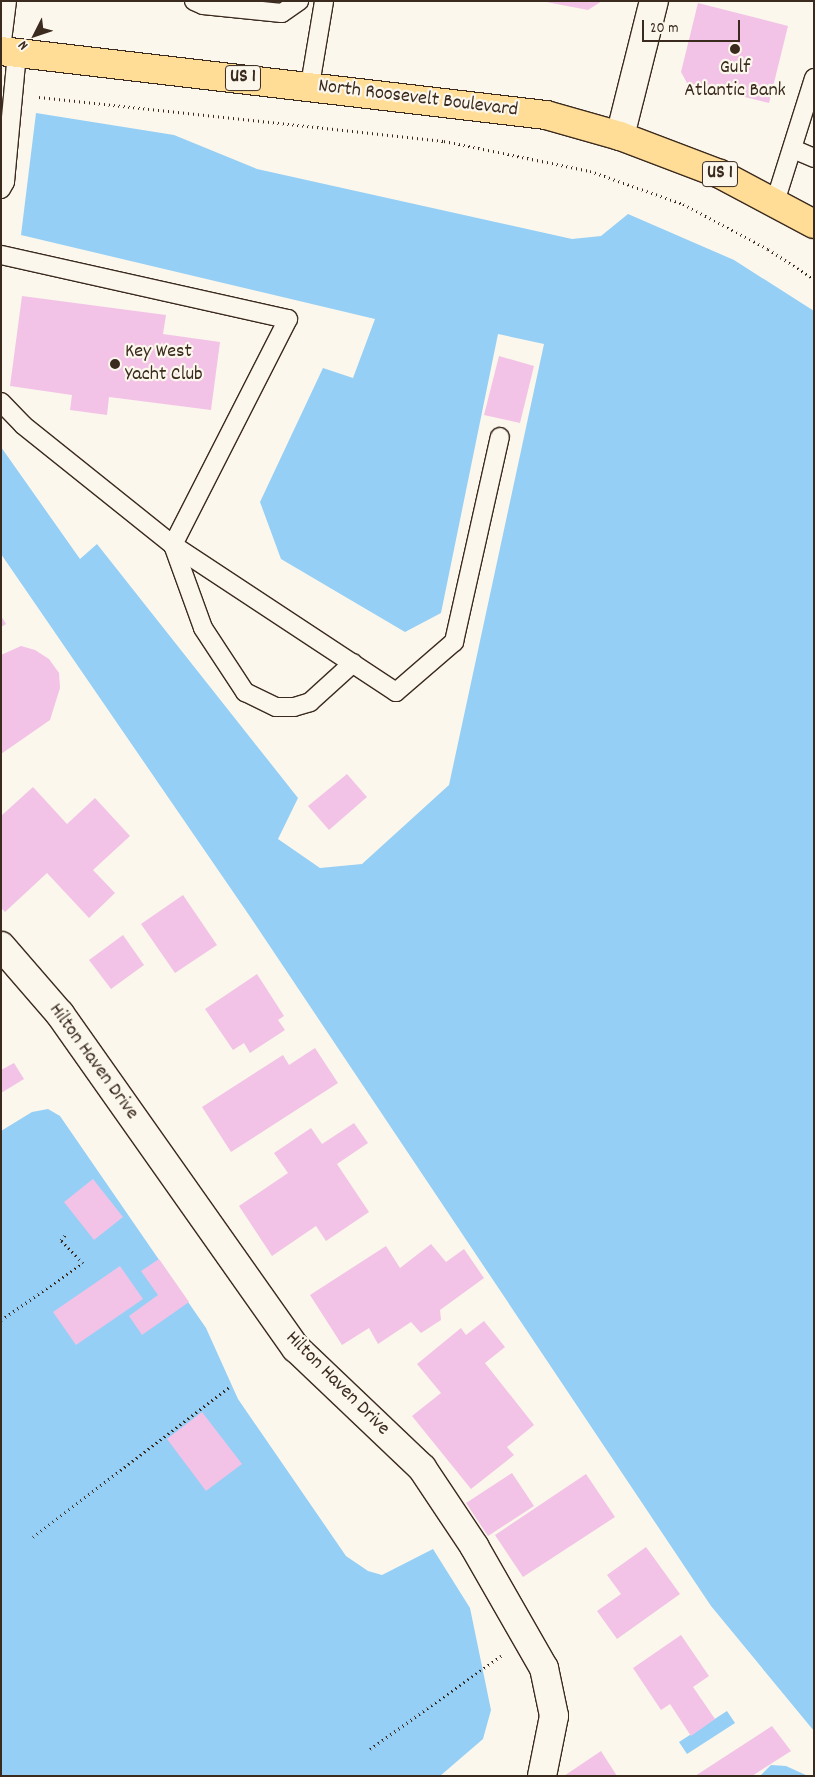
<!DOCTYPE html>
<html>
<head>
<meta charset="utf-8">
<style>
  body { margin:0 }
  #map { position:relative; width:815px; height:1777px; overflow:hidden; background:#fbf7ec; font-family:Dekko,sans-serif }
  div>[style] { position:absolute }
  .water>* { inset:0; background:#95cff5 }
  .building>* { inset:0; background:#f2c3e6 }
  .path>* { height:3px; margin-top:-1.5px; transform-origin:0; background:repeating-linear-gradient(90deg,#3b2a1e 0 1px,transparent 0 5px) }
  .roads { filter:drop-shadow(1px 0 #3b2a1e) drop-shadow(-1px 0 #3b2a1e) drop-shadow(0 1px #3b2a1e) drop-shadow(0 -1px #3b2a1e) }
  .lane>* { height:18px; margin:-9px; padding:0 9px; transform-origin:9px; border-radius:9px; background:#fbf7ec }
  .street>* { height:28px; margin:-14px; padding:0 14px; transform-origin:14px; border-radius:14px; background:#fbf7ec }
  .secondary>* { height:28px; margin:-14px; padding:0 14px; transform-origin:14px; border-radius:14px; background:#fbf7ec }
  .primary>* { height:28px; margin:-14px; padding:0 14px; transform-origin:14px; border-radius:14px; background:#ffdd96 }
  .dots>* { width:14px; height:14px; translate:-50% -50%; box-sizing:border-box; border:2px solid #fbf7ec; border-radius:50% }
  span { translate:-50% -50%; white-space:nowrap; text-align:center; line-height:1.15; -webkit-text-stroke:4.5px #fbf7ec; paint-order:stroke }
  .shield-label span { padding:1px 4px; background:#fbf7ec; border:1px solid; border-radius:4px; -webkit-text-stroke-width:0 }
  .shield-label { font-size:19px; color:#3b2a1e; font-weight:700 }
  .poi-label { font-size:20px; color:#3b2a1e }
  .left { translate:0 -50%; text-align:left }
  .street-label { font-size:20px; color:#3b2a1e }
  .frame { position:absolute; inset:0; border:2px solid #3b2a1e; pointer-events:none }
  .north { position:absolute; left:10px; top:10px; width:50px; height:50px; -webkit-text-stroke:4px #fbf7ec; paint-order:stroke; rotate:229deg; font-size:14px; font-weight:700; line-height:20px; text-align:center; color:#3b2a1e }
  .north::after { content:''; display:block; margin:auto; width:18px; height:22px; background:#3b2a1e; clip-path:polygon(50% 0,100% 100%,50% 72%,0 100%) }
  .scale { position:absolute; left:642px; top:20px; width:98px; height:22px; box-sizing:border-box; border:2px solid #3b2a1e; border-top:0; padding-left:6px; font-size:15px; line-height:18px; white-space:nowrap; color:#3b2a1e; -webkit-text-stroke:4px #fbf7ec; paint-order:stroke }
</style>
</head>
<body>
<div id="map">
  <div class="water">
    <i style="clip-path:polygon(36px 113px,174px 135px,257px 169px,572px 239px,601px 236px,628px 214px,734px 260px,814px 311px,814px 1731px,711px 1606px,251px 918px,1px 554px,1px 447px,80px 559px,97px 544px,298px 798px,278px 839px,320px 868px,362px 864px,449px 785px,544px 344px,498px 334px,441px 613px,405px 632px,281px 559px,260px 502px,323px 368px,353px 378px,375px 319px,21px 235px)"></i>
    <i style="clip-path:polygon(48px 1109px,60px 1116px,206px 1328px,238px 1399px,346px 1556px,368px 1571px,382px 1575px,433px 1549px,470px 1608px,491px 1710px,483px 1739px,440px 1776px,1px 1776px,1px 1131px,32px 1112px)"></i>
    <i style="clip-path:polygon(727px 1711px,735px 1723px,687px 1754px,679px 1742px)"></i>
    <i style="clip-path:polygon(771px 1765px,786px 1766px,808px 1776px,760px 1776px)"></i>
  </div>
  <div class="building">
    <i style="clip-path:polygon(541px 1px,602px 1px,588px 10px)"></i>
    <i style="clip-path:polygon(698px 3px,788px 26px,769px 103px,687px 83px,681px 72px)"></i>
    <i style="clip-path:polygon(22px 296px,166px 315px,163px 334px,220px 342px,211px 410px,109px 397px,107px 415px,70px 410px,72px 395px,10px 386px)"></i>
    <i style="clip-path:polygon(499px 356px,534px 366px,520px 423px,484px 415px)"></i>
    <i style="clip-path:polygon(1px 616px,6px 624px,1px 627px)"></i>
    <i style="clip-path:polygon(21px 646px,35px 650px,49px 659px,59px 673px,60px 688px,50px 720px,1px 754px,1px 655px)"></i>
    <i style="clip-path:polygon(347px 774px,367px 797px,329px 830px,308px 806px)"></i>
    <i style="clip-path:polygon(33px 787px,67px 824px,95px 798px,130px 836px,93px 870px,115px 893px,89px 918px,47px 873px,5px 912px,1px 908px,1px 816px)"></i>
    <i style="clip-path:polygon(183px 895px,217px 945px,175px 973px,141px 924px)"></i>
    <i style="clip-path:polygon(123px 935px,144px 965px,111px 989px,89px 960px)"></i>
    <i style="clip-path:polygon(257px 974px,284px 1016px,278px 1020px,285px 1030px,250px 1053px,244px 1043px,233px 1050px,205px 1009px)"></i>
    <i style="clip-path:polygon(315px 1048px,338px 1083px,231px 1152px,202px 1107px,283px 1055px,289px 1065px)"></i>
    <i style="clip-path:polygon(14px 1063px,24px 1079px,1px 1093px,1px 1070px)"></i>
    <i style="clip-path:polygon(354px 1123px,368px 1143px,337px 1164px,369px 1212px,326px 1241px,316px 1226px,272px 1256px,239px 1206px,288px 1173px,274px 1153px,311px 1128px,322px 1144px)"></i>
    <i style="clip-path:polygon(93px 1179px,123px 1217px,94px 1240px,64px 1202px)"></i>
    <i style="clip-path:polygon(431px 1244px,446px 1262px,464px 1249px,484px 1278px,440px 1310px,441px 1320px,421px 1333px,411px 1322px,378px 1344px,369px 1328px,342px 1345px,310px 1295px,386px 1246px,400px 1268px)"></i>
    <i style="clip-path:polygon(159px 1259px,189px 1302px,142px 1335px,129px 1316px,158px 1295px,141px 1271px)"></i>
    <i style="clip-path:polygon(120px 1266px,143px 1299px,76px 1345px,53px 1312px)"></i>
    <i style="clip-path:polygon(484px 1321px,505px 1347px,485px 1363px,534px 1425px,507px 1447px,514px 1455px,471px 1489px,412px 1416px,441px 1393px,417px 1364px,461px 1328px,466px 1335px)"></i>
    <i style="clip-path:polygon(202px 1412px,242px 1464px,206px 1491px,167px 1439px)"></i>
    <i style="clip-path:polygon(512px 1473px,534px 1506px,488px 1536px,466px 1503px)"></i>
    <i style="clip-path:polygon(586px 1474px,615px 1517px,523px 1577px,495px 1535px)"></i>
    <i style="clip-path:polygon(646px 1547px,680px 1594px,617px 1639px,597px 1611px,621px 1594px,607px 1575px)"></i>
    <i style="clip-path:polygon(681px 1635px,709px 1676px,693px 1687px,715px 1719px,691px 1736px,670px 1704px,661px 1710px,633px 1668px)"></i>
    <i style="clip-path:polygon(772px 1726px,791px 1751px,752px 1776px,695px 1776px)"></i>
    <i style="clip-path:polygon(601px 1751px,617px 1776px,564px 1776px)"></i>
  </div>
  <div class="path">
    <i style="left:39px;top:97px;width:407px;rotate:6.2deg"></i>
    <i style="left:444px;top:141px;width:149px;rotate:11.6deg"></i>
    <i style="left:590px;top:171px;width:99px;rotate:19.5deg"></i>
    <i style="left:683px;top:204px;width:96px;rotate:27.9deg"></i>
    <i style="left:768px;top:249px;width:55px;rotate:33.1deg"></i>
    <i style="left:1px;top:1320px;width:100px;rotate:-34.8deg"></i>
    <i style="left:83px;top:1263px;width:32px;rotate:-134deg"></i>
    <i style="left:61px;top:1240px;width:8px;rotate:-50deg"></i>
    <i style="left:33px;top:1537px;width:247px;rotate:-37.4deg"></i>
    <i style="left:370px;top:1749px;width:161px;rotate:-35.4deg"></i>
  </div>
  <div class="roads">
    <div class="lane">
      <i style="left:194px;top:1px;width:10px;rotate:24deg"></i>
      <i style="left:203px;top:5px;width:79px;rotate:5.8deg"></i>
      <i style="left:282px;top:13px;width:21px;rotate:-35deg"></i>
      <i style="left:1px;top:49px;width:48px;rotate:-82.9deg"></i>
      <i style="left:310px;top:85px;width:85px;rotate:-80.5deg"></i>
      <i style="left:793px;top:149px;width:23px;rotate:23deg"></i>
      <i style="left:1px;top:189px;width:8px;rotate:-60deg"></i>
      <i style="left:5px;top:182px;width:131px;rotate:-84.7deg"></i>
      <i style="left:775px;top:202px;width:130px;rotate:-72.5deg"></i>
      <i style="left:1px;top:255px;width:294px;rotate:12.6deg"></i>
      <i style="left:288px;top:319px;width:254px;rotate:117deg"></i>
      <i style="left:173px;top:545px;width:88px;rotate:70.1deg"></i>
      <i style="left:203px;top:628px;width:77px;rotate:56.7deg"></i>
      <i style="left:245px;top:692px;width:34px;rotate:26deg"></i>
      <i style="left:276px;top:707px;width:18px"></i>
      <i style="left:294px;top:707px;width:17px;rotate:-17deg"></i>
      <i style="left:310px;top:702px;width:58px;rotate:-42.2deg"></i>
      <i style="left:1px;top:402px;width:32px;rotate:46deg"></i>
      <i style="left:23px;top:425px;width:192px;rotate:38.7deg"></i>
      <i style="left:173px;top:545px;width:267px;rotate:33.4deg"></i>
      <i style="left:396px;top:692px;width:77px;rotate:-40.8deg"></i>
      <i style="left:454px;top:642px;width:210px;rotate:-77.4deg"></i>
    </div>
    <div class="street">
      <i style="left:1px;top:946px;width:90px;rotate:49.1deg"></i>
      <i style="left:60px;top:1014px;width:409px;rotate:54.8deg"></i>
      <i style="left:296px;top:1348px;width:174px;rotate:43.6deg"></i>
      <i style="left:422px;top:1468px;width:94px;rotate:56.3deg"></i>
      <i style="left:474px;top:1546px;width:141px;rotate:60.2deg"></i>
      <i style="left:544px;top:1668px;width:49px;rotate:78.2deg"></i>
      <i style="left:554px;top:1716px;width:61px;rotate:101.3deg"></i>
    </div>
    <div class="secondary">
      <i style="left:620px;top:136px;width:139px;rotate:-75.9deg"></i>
    </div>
    <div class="primary">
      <i style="left:1px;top:51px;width:549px;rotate:6.7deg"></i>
      <i style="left:546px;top:115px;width:77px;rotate:15.8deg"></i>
      <i style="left:620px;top:136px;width:107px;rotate:20.8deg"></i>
      <i style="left:720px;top:174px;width:106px;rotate:28deg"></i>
    </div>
  </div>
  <div class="dots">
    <i style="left:735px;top:49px;background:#3b2a1e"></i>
    <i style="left:115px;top:364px;background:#3b2a1e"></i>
  </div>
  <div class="shield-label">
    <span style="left:243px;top:78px">US 1</span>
    <span style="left:720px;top:174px">US 1</span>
  </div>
  <div class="poi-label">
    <span style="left:735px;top:80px">Gulf<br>Atlantic Bank</span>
    <span class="left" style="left:125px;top:364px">Key West<br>Yacht Club</span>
  </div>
  <div class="street-label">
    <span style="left:418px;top:99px;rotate:7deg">North Roosevelt Boulevard</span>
    <span style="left:93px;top:1062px;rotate:54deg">Hilton Haven Drive</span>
    <span style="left:337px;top:1384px;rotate:45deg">Hilton Haven Drive</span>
  </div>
  <div class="frame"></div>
  <div class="north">N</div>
  <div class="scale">20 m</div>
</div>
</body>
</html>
